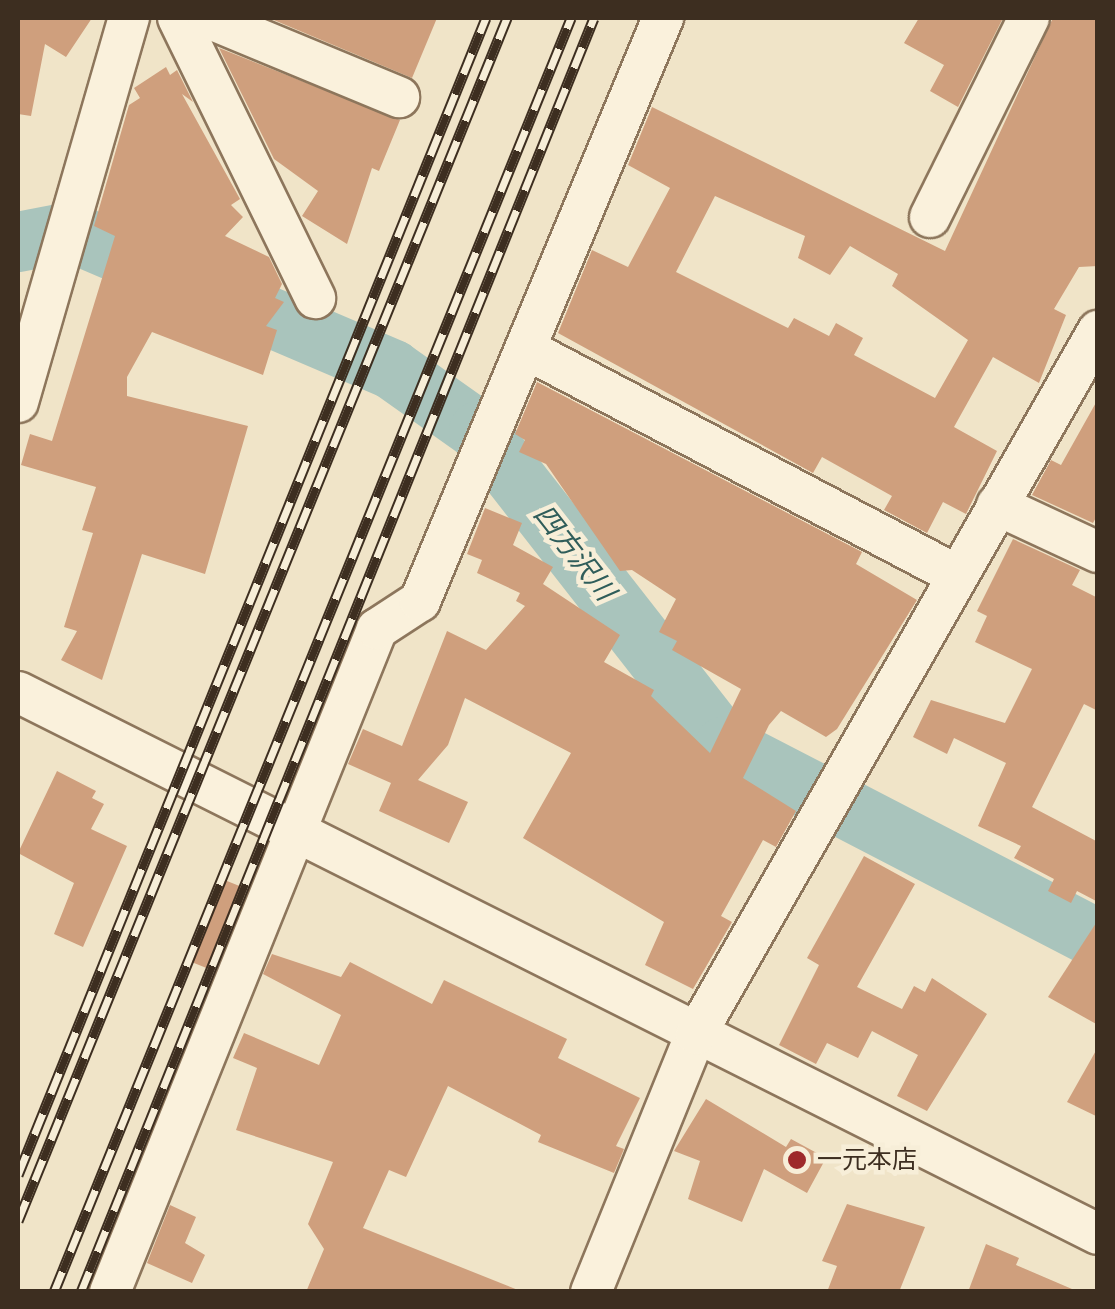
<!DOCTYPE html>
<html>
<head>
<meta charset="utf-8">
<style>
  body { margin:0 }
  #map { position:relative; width:1115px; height:1309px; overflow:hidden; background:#f0e4c8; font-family:"Libre Baskerville","Noto Sans JP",serif }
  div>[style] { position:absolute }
  .river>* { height:60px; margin:-30px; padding:0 30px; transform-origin:30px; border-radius:30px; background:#a9c4bc }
  .building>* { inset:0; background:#cf9f7d }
  .roads { filter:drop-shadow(2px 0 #8d765c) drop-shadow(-2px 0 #8d765c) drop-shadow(0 2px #8d765c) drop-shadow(0 -2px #8d765c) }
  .minor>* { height:40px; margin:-20px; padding:0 20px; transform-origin:20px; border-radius:20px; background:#faf1dc }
  .rail>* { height:11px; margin-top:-5.5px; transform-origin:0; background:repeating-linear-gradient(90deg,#f7eed8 0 22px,#3d2e20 0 44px); box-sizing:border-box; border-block:2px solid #3d2e20 }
  .dots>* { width:28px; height:28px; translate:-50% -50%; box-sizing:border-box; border:5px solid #f7eed8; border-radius:50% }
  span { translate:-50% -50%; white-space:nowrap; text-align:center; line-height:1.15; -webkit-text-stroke:9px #f7eed8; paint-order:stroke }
  .poi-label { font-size:25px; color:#3d2e20 }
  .left { translate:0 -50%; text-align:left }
  .water-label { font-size:28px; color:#2f5d5a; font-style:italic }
  .frame { position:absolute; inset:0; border:20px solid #3d2e20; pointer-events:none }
</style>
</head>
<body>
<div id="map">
  <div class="river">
    <i style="left:18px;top:242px;width:53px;rotate:-10.9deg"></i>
    <i style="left:70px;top:232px;width:351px;rotate:23.1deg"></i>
    <i style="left:393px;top:370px;width:105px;rotate:35.3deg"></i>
    <i style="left:479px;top:431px;width:400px;rotate:52deg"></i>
    <i style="left:725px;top:746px;width:420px;rotate:27.4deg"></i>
  </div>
  <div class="building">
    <i style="clip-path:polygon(18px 18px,92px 18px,66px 57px,45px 44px,31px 116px,18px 114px)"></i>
    <i style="clip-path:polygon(269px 18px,437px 18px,412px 78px)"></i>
    <i style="clip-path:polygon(919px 18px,1003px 18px,958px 107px,930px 91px,944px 65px,904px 43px)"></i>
    <i style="clip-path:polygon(evenodd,1053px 18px,1098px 18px,1098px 266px,1079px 267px,1054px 309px,1066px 315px,1039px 383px,993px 357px,954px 427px,997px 451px,966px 514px,943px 502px,927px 533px,884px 510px,892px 496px,822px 457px,813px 473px,558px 333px,592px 250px,628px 267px,670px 188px,628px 165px,652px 107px,945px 251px,1053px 18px,715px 196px,805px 236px,798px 258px,830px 275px,850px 246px,898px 274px,892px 286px,968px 340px,935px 398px,854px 355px,863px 338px,836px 323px,829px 336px,794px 318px,788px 328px,676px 272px,715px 196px)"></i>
    <i style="clip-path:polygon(219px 48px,400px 120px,379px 171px,372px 168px,347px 244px,302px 216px,318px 191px,274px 159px)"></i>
    <i style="clip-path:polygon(166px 67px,170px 75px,177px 70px,193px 102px,182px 94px,240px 199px,231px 205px,243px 217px,225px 236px,269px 257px,282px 284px,275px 298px,284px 302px,266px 326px,277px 330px,263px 375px,152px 332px,127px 377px,127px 396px,248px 426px,205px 574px,142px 554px,102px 680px,61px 660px,77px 631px,64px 627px,93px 533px,82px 530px,96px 487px,21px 465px,30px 434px,52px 441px,115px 236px,94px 226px,129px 105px,140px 98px,134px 88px)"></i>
    <i style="clip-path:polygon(537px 382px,862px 552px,856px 564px,917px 600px,837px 729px,826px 737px,781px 711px,769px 725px,743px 778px,796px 811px,776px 847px,763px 840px,721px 916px,732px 922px,693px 989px,645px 965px,664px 922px,523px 838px,571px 753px,465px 698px,448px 745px,418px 780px,468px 802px,449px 843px,379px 811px,391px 783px,348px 764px,363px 729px,402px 746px,447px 631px,486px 650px,525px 606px,516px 601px,520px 593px,477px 573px,482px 560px,467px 554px,485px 508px,522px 523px,513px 545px,553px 567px,543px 584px,620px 635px,604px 662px,654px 690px,651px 696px,710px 753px,741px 689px,672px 650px,677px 641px,659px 632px,676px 599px,632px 570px,620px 571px,546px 464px,519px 452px,525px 440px,515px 434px)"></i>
    <i style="clip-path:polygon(1098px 399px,1098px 514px,1093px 523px,1032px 495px,1051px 460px,1061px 465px)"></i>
    <i style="clip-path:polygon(1013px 539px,1080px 570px,1072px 585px,1098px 598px,1098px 711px,1084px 704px,1032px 807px,1098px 842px,1098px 902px,1077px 891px,1071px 903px,1048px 891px,1054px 879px,1014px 858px,1021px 846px,978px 826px,1006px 763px,954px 738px,947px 754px,913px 737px,931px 700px,1005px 723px,1032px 669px,975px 642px,987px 616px,977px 611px)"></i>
    <i style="clip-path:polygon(57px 771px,96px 791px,92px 798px,104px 804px,91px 829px,127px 846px,83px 947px,54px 934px,74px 883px,18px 853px)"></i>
    <i style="clip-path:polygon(864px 856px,915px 884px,857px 987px,902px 1009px,914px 986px,925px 992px,932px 978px,987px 1014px,927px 1111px,897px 1096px,918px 1055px,872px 1031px,858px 1058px,827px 1043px,816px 1064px,779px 1045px,819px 965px,807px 958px)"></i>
    <i style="clip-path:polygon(222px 879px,247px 889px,214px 971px,189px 961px)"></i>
    <i style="clip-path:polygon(1098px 920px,1098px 1025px,1048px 997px)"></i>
    <i style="clip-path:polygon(272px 954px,341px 977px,350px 962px,432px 1004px,444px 980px,567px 1039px,558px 1058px,640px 1098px,616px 1146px,624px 1149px,614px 1173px,538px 1142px,541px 1135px,448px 1086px,406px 1177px,389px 1170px,363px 1228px,523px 1292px,306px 1292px,324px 1249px,308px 1224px,333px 1162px,236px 1130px,257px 1068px,233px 1058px,244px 1033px,319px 1065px,341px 1015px,263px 974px)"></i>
    <i style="clip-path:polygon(1098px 1047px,1098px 1117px,1067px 1102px)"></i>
    <i style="clip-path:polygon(706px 1099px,786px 1147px,791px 1139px,826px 1158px,807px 1193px,764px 1169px,742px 1222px,688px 1199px,700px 1161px,674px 1151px)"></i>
    <i style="clip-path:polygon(847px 1204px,925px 1227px,899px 1292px,827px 1292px,837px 1266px,822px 1261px)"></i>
    <i style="clip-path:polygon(170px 1205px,196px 1217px,185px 1243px,205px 1255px,192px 1283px,147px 1263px)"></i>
    <i style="clip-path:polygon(986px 1244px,1019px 1258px,1016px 1265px,1079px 1292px,968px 1292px)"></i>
  </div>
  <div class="roads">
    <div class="minor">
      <i style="left:178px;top:18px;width:312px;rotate:63.9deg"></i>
      <i style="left:208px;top:18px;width:207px;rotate:22.5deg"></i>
      <i style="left:930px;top:217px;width:222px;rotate:-63.6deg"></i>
      <i style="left:526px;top:349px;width:487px;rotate:27.7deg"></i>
      <i style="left:18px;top:402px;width:400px;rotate:-73.9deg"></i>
      <i style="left:997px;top:505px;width:111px;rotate:25deg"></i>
      <i style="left:18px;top:692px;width:1208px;rotate:26.65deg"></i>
      <i style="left:110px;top:1292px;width:715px;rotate:-68.06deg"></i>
      <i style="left:377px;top:629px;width:51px;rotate:-33.1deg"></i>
      <i style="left:420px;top:601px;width:632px;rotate:-67.37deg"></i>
      <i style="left:591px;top:1292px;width:279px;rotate:-67.9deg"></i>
      <i style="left:696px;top:1034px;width:810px;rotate:-60.24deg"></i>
    </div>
  </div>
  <div class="rail">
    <i style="left:18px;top:1175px;width:1248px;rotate:-67.98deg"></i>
    <i style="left:18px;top:1221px;width:1299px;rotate:-67.88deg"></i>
    <i style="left:54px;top:1292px;width:1375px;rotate:-67.91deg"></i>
    <i style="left:81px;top:1292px;width:1373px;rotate:-68.07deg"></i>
  </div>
  <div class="dots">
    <i style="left:797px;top:1160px;background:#9e2a2b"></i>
  </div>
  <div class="poi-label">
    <span class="left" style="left:817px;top:1160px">一元本店</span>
  </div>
  <div class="water-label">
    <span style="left:574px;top:553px;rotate:52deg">四方沢川</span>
  </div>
  <div class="frame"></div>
</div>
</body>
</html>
